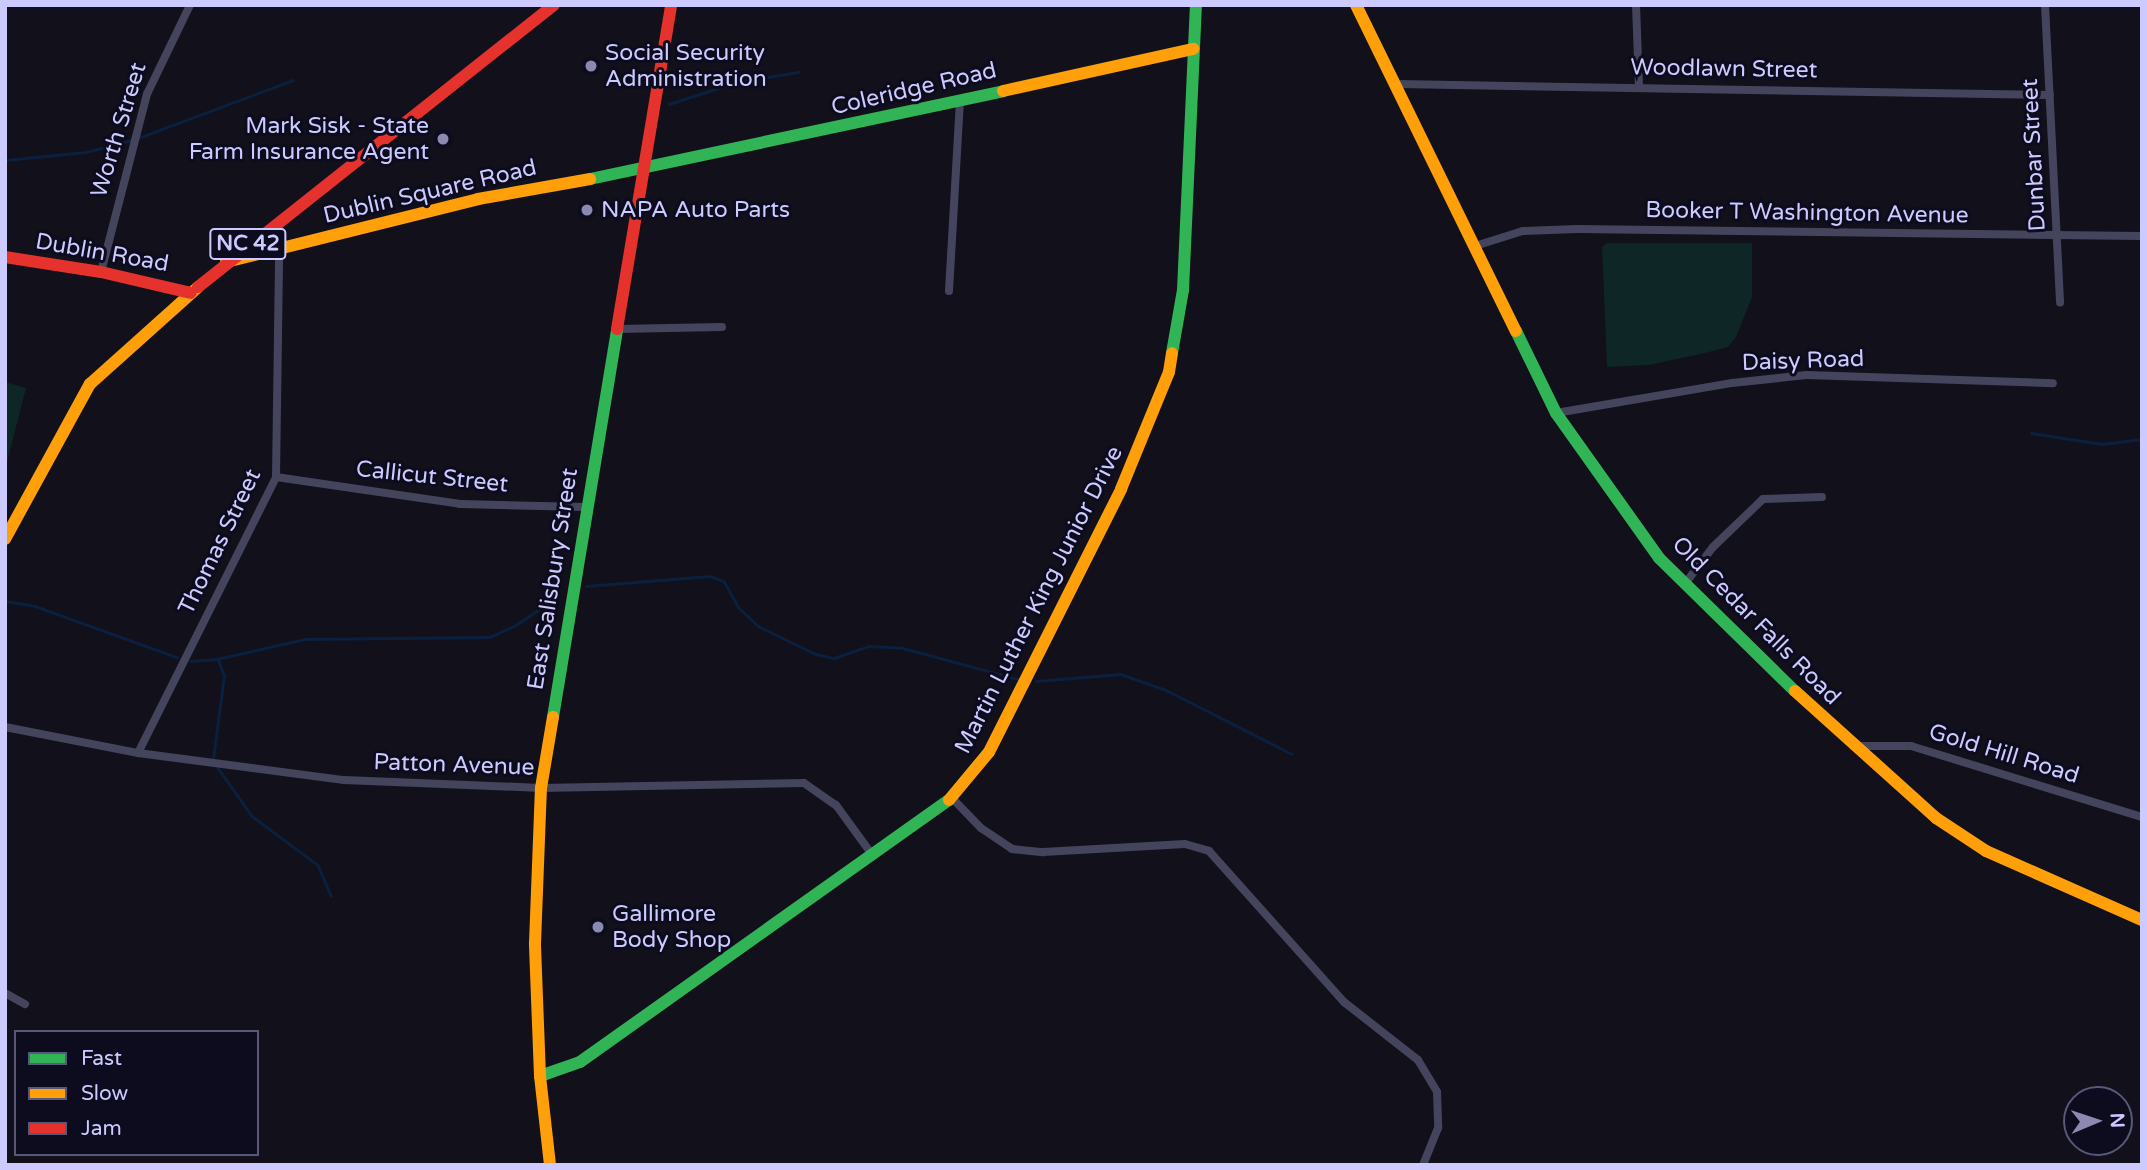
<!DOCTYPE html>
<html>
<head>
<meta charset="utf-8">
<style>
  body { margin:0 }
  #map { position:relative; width:2147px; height:1170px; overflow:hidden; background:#11101b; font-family:"Varela Round",sans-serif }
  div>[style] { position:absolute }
  .green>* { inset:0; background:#0e2625 }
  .stream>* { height:2.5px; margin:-1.25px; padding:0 1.25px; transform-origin:1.25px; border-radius:1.25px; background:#0a203e }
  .street>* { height:8px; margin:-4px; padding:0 4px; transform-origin:4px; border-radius:4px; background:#44455c }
  .fast>* { height:12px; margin:-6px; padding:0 6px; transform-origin:6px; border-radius:6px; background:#30b455 }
  .slow>* { height:12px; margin:-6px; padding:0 6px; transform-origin:6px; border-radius:6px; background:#ff9f0a }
  .jam>* { height:12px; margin:-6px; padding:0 6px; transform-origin:6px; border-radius:6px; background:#e5322d }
  .dots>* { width:19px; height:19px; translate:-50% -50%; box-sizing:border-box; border:4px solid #0d0c1f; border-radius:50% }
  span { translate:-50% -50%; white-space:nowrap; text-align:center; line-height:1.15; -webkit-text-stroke:6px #0d0c1f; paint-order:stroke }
  .shield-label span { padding:2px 5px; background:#0d0c1f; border:2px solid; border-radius:5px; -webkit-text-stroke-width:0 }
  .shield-label { font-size:21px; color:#cccaff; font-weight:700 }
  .poi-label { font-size:23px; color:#cccaff }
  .left { translate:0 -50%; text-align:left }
  .right { translate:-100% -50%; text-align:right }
  .street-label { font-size:23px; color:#cccaff }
  .frame { position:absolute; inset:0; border:7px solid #cccaff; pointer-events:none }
  .legend { position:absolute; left:14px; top:1030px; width:245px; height:126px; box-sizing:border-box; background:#0d0c1f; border:2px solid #595879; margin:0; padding:9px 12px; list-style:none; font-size:21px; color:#cccaff }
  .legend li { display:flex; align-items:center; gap:14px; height:35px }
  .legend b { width:35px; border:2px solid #595879 }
  .north { position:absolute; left:2063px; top:1086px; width:70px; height:70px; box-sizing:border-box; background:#0d0c1f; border:2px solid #595879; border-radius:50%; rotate:88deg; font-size:19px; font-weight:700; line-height:28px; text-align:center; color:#cccaff }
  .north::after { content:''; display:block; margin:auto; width:24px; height:32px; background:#8b89af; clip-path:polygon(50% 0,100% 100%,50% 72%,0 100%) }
</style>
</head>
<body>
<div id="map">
  <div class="green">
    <i style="clip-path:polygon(1607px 243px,1752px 243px,1752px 297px,1736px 337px,1728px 347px,1705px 353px,1649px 365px,1607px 367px,1602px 247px)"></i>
    <i style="clip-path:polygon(5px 382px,26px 388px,5px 470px)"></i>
  </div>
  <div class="stream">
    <i style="left:669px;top:104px;width:71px;rotate:-17.9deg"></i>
    <i style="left:737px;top:82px;width:62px;rotate:-9.3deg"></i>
    <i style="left:138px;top:138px;width:165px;rotate:-20.5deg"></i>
    <i style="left:5px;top:160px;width:81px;rotate:-5.6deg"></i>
    <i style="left:86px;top:152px;width:48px;rotate:-14.6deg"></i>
    <i style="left:2031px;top:433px;width:72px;rotate:8.8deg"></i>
    <i style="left:2102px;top:444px;width:40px;rotate:-7.1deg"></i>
    <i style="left:586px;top:586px;width:124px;rotate:-4.6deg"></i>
    <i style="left:710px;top:576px;width:15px;rotate:20deg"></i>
    <i style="left:724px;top:581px;width:31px;rotate:61deg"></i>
    <i style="left:739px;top:608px;width:26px;rotate:43deg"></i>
    <i style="left:758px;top:626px;width:64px;rotate:25.8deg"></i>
    <i style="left:816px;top:654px;width:18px;rotate:13deg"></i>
    <i style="left:834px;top:658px;width:36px;rotate:-19deg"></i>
    <i style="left:868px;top:646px;width:35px;rotate:3deg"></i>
    <i style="left:903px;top:648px;width:119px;rotate:15.1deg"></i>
    <i style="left:5px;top:601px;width:30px;rotate:9deg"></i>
    <i style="left:35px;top:606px;width:151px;rotate:19.8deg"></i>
    <i style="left:190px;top:661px;width:27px;rotate:-4deg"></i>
    <i style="left:217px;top:659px;width:90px;rotate:-12.8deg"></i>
    <i style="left:305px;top:639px;width:185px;rotate:-0.6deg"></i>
    <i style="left:490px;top:637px;width:29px;rotate:-25deg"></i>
    <i style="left:516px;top:625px;width:50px;rotate:-34.3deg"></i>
    <i style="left:1036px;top:681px;width:85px;rotate:-4.7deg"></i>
    <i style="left:1121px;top:674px;width:48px;rotate:19.6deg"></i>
    <i style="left:1166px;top:690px;width:141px;rotate:26.9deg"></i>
    <i style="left:213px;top:759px;width:84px;rotate:-82.5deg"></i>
    <i style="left:224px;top:676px;width:17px;rotate:-111deg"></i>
    <i style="left:216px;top:765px;width:62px;rotate:54.8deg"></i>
    <i style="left:252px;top:816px;width:82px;rotate:36.6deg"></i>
    <i style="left:318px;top:865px;width:33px;rotate:67deg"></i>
  </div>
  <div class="street">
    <i style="left:1636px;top:5px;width:81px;rotate:87.9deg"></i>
    <i style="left:2045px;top:5px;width:298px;rotate:87.1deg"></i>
    <i style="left:1397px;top:84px;width:653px;rotate:0.97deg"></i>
    <i style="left:1475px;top:246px;width:50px;rotate:-17.4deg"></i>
    <i style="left:1523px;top:231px;width:54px;rotate:-2.1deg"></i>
    <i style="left:1577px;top:229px;width:565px;rotate:0.71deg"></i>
    <i style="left:101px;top:272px;width:184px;rotate:-75.5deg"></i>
    <i style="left:147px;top:94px;width:99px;rotate:-64.2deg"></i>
    <i style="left:949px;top:291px;width:192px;rotate:-86.7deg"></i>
    <i style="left:617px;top:329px;width:105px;rotate:-1.1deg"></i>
    <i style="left:1556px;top:413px;width:179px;rotate:-9.7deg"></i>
    <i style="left:1732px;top:383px;width:75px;rotate:-6.1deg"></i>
    <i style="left:1807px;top:375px;width:246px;rotate:1.9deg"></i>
    <i style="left:276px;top:477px;width:186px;rotate:8.3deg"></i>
    <i style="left:460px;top:504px;width:125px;rotate:1.4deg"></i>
    <i style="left:1684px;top:585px;width:48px;rotate:-52.7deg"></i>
    <i style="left:1713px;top:547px;width:69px;rotate:-43.8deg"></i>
    <i style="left:1763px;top:499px;width:59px;rotate:-1.9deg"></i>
    <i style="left:5px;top:727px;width:136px;rotate:11.1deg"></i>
    <i style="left:138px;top:753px;width:208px;rotate:7.5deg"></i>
    <i style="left:344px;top:780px;width:197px;rotate:2.3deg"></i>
    <i style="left:541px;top:788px;width:263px;rotate:-1.1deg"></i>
    <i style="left:804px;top:783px;width:39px;rotate:35deg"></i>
    <i style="left:836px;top:805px;width:63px;rotate:54deg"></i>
    <i style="left:1853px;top:746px;width:58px"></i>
    <i style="left:1911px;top:746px;width:242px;rotate:17.1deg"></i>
    <i style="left:138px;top:753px;width:309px;rotate:-63.4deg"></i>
    <i style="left:276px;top:477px;width:227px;rotate:-89.2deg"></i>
    <i style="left:279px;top:250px;width:24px;rotate:-138deg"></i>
    <i style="left:952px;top:798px;width:42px;rotate:46deg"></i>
    <i style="left:981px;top:828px;width:37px;rotate:34deg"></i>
    <i style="left:1012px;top:849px;width:31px;rotate:6deg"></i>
    <i style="left:1043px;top:852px;width:142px;rotate:-3.2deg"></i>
    <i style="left:1185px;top:844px;width:25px;rotate:16deg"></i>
    <i style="left:1209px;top:851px;width:203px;rotate:48.2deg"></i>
    <i style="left:1344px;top:1002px;width:94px;rotate:38.1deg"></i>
    <i style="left:1418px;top:1060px;width:37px;rotate:59deg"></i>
    <i style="left:1437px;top:1092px;width:36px;rotate:88deg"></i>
    <i style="left:1438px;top:1128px;width:40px;rotate:112deg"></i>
    <i style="left:5px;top:993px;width:23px;rotate:29deg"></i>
  </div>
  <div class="fast">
    <i style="left:590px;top:179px;width:422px;rotate:-12deg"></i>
    <i style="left:1516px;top:331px;width:91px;rotate:64deg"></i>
    <i style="left:1556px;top:413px;width:178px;rotate:54.6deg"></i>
    <i style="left:1659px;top:558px;width:190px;rotate:44.4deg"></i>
    <i style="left:1172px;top:353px;width:64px;rotate:-80.1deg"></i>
    <i style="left:1183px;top:290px;width:285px;rotate:-87.4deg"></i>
    <i style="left:553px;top:717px;width:393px;rotate:-80.6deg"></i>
    <i style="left:540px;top:1076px;width:42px;rotate:-19.3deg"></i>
    <i style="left:580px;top:1062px;width:453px;rotate:-35.4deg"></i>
  </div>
  <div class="slow">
    <i style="left:1356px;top:5px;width:363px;rotate:63.9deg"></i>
    <i style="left:1003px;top:91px;width:195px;rotate:-12.5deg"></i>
    <i style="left:226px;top:262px;width:260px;rotate:-14deg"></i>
    <i style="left:478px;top:199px;width:114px;rotate:-10.1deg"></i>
    <i style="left:5px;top:539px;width:177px;rotate:-61.3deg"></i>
    <i style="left:90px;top:384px;width:145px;rotate:-41.9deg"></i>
    <i style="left:1795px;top:691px;width:190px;rotate:42deg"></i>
    <i style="left:1936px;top:818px;width:60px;rotate:33.4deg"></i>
    <i style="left:1986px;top:851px;width:171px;rotate:23.9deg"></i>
    <i style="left:949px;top:800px;width:62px;rotate:-50.2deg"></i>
    <i style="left:989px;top:752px;width:294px;rotate:-63.3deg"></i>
    <i style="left:1121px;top:489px;width:126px;rotate:-67.7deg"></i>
    <i style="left:1169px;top:372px;width:19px;rotate:-81deg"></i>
    <i style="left:550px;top:1165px;width:90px;rotate:-96.4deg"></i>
    <i style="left:540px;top:1076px;width:133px;rotate:-92.2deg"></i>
    <i style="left:535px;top:943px;width:155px;rotate:-87.8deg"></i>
    <i style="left:541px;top:788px;width:72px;rotate:-80.4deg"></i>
  </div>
  <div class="jam">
    <i style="left:5px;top:257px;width:97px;rotate:8.9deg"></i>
    <i style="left:101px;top:272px;width:92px;rotate:13.1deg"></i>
    <i style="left:198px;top:287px;width:454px;rotate:-38.4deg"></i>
    <i style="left:617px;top:329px;width:328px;rotate:-80.5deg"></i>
  </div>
  <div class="dots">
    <i style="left:591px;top:66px;background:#8b89af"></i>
    <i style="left:443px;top:139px;background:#8b89af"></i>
    <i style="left:587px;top:210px;background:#8b89af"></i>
    <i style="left:598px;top:927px;background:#8b89af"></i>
  </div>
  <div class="shield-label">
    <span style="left:248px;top:244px">NC 42</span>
  </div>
  <div class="poi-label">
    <span class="left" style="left:605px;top:66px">Social Security<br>Administration</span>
    <span class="right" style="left:429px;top:139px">Mark Sisk - State<br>Farm Insurance Agent</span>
    <span class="left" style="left:601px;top:210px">NAPA Auto Parts</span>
    <span class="left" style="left:612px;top:927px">Gallimore<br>Body Shop</span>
  </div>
  <div class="street-label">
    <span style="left:1724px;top:69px;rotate:1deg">Woodlawn Street</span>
    <span style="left:914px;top:89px;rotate:-13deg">Coleridge Road</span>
    <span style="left:119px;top:130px;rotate:-73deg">Worth Street</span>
    <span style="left:2034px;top:155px;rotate:-93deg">Dunbar Street</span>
    <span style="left:430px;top:192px;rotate:-13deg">Dublin Square Road</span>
    <span style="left:1807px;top:213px;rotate:1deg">Booker T Washington Avenue</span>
    <span style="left:102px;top:253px;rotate:10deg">Dublin Road</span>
    <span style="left:1803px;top:361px;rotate:-2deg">Daisy Road</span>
    <span style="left:432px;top:477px;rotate:6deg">Callicut Street</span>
    <span style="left:220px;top:542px;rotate:-64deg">Thomas Street</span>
    <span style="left:553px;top:579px;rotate:-81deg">East Salisbury Street</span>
    <span style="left:1039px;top:600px;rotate:-63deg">Martin Luther King Junior Drive</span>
    <span style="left:1756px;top:621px;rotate:45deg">Old Cedar Falls Road</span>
    <span style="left:2004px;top:754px;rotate:17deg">Gold Hill Road</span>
    <span style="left:454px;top:765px;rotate:2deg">Patton Avenue</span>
  </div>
  <div class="frame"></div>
  <ul class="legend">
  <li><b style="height:9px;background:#30b455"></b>Fast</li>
  <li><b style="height:9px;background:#ff9f0a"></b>Slow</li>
  <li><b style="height:9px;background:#e5322d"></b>Jam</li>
  </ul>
  <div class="north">N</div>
</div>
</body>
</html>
